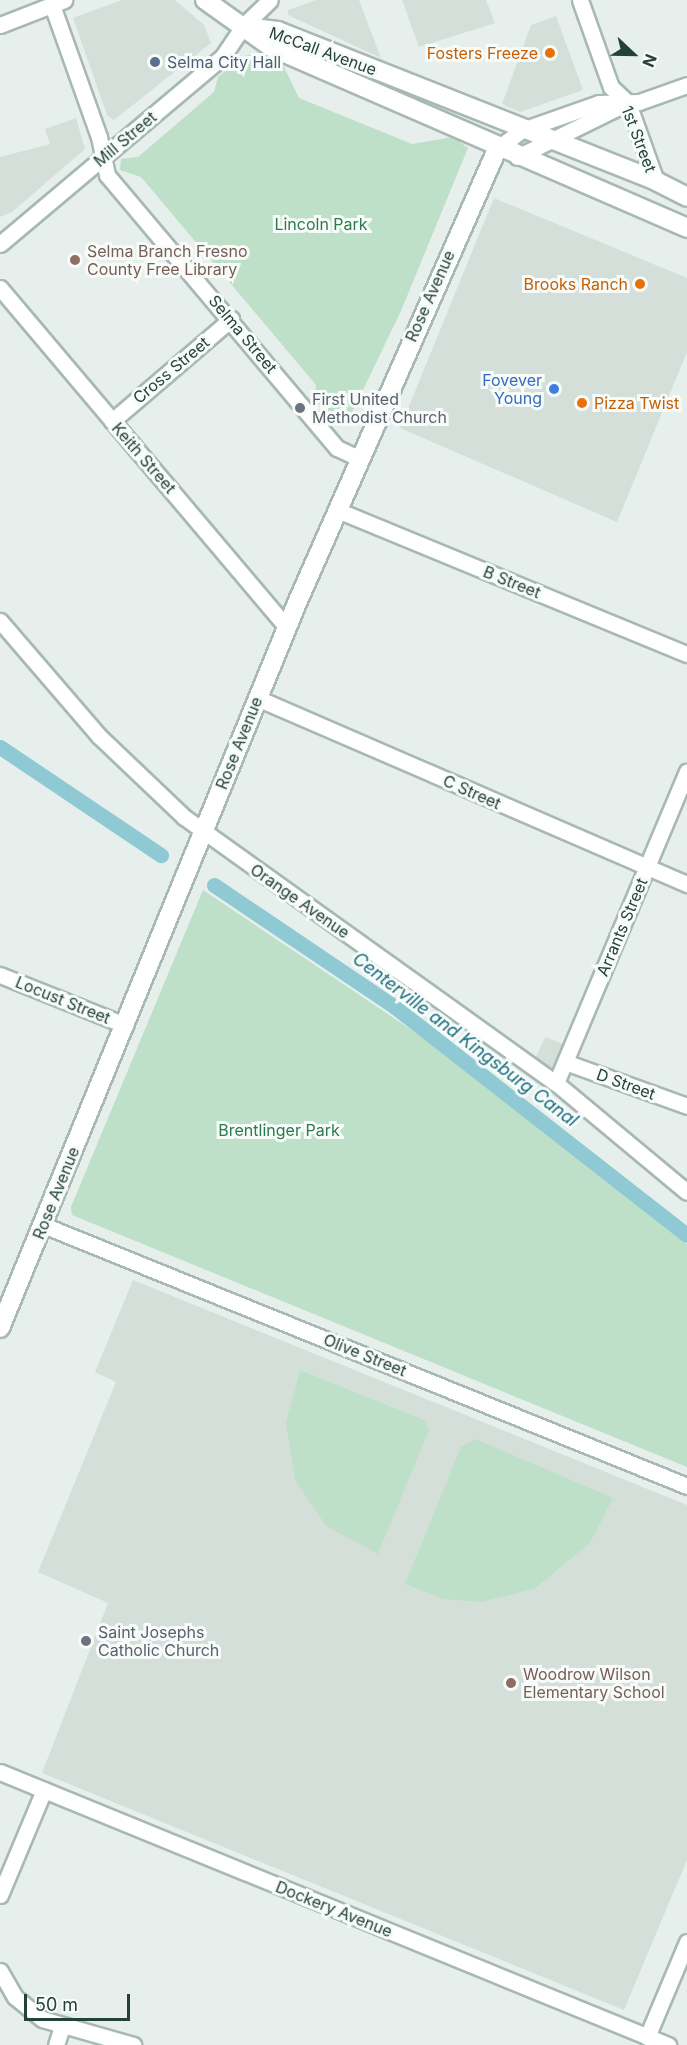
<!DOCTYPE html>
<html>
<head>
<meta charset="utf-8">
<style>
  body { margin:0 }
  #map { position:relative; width:687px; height:2045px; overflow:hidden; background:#e6efeb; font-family:Inter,sans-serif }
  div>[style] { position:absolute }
  .built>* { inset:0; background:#d4dfda }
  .green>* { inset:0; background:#bfe0c8 }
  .canal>* { height:15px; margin:-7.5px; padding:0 7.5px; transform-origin:7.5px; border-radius:7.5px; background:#8ec9d4 }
  .roads { filter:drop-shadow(2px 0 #a8b8b2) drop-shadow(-2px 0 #a8b8b2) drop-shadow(0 2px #a8b8b2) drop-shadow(0 -2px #a8b8b2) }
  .street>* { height:15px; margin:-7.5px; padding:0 7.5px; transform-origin:7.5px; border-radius:7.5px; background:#fff }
  .secondary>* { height:18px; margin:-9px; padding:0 9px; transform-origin:9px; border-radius:9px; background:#fff }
  .dots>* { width:16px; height:16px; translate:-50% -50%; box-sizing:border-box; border:3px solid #f7fbf9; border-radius:50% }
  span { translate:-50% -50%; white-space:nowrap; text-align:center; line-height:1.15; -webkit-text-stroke:6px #f7fbf9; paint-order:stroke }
  .street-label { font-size:16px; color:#24423a }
  .food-label { font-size:16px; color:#c56008 }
  .right { translate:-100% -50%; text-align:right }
  .left { translate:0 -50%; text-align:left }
  .service-label { font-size:16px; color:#4e5e75 }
  .park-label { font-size:16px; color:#2d7a4b }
  .education-label { font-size:16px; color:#785e54 }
  .shop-label { font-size:16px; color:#366cbe }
  .worship-label { font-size:16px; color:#5b616d }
  .water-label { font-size:18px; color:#1c6f80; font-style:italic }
  .north { position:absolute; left:603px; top:24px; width:60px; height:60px; -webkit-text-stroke:4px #f7fbf9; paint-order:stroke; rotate:112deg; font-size:16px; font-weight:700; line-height:24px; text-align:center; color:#24423a }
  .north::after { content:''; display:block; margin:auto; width:21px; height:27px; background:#24423a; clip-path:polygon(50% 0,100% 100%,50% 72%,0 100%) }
  .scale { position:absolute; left:24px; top:1994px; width:106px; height:27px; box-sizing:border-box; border:3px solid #24423a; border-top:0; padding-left:8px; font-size:18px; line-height:21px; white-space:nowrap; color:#24423a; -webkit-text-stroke:4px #f7fbf9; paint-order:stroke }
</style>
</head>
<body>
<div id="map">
  <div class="built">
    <i style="clip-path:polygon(122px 0,175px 0,204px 25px,211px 43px,114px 120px,107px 115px,73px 18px)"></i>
    <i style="clip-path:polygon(317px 0,359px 0,381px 58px,288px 15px,288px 10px)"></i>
    <i style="clip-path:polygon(402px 0,486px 0,495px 23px,419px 47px)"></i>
    <i style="clip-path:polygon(556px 16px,583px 90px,520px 112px,502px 104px,531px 25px)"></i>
    <i style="clip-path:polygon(76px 118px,85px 149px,12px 212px,0 217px,0 157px,50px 144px,45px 129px)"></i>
    <i style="clip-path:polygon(494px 198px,687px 278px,687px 352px,617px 522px,400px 428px)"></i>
    <i style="clip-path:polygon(545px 1037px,563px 1044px,553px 1070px,536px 1057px)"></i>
    <i style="clip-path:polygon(133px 1280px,687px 1505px,687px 1860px,624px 2010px,42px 1773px,108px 1603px,38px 1572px,116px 1382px,95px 1372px)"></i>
  </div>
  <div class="green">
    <i style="clip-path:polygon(253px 54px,283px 65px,299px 98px,412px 144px,453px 137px,468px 148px,401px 311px,347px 423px,334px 422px,314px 399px,316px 385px,141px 177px,120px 170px,121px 159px,138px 157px,214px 92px,218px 77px,241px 57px)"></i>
    <i style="clip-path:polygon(203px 890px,431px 1043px,687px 1244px,687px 1467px,72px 1215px,71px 1207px)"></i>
    <i style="clip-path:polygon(300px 1370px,424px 1420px,429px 1430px,378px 1554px,326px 1526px,295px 1480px,286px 1423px)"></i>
    <i style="clip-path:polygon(475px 1439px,613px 1498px,590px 1543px,534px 1589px,482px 1602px,443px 1599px,405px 1584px,461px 1447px)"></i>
  </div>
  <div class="canal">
    <i style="left:0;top:747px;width:194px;rotate:33.9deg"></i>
    <i style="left:214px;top:885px;width:218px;rotate:34deg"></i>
    <i style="left:395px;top:1007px;width:370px;rotate:38deg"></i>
  </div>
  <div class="roads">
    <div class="street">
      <i style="left:580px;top:0;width:92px;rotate:70.4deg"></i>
      <i style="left:611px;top:87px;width:23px;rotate:43deg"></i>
      <i style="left:628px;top:103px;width:83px;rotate:70.3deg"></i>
      <i style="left:52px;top:5px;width:140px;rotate:70.4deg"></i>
      <i style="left:99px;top:137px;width:39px;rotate:78deg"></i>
      <i style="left:107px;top:175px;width:357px;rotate:49.9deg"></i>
      <i style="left:337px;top:448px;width:23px;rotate:25deg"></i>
      <i style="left:0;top:25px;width:69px;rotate:-21.3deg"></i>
      <i style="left:498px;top:148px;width:30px;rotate:-37deg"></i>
      <i style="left:522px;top:130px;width:82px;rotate:-19.3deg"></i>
      <i style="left:599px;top:103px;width:40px;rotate:-1.4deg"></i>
      <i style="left:639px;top:102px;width:51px;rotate:-19.5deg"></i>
      <i style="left:517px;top:157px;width:123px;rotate:-26.1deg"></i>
      <i style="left:0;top:244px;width:292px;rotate:-40.1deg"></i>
      <i style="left:223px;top:56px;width:36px;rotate:-56deg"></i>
      <i style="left:243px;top:26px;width:37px;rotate:-44deg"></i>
      <i style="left:0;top:288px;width:445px;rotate:49.8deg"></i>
      <i style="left:112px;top:421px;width:157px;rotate:-40.6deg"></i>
      <i style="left:337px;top:510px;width:378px;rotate:22.4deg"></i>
      <i style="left:0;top:621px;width:152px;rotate:49.3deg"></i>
      <i style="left:99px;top:736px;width:117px;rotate:43.6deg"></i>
      <i style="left:184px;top:817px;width:457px;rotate:35.6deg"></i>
      <i style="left:556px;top:1083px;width:170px;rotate:39.8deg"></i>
      <i style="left:257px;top:698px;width:469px;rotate:23.4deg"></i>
      <i style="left:0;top:975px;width:135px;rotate:21.8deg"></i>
      <i style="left:565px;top:1062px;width:130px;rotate:19.8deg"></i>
      <i style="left:556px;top:1083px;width:338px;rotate:-67.2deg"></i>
      <i style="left:43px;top:1225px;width:695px;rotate:22.06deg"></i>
      <i style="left:0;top:1772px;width:722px;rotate:22.23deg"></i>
      <i style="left:0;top:1895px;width:114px;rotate:-67.3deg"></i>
      <i style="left:0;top:1971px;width:30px;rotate:60deg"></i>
      <i style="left:15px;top:1997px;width:35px;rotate:39deg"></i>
      <i style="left:42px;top:2019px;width:95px;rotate:15.9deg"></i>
      <i style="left:647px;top:2037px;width:103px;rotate:-67.2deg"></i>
      <i style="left:56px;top:2045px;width:19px;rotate:-72deg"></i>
    </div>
    <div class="secondary">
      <i style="left:205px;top:0;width:81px;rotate:35.5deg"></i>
      <i style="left:271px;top:47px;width:454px;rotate:23.5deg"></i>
      <i style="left:245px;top:27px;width:33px;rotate:7deg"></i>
      <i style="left:278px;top:31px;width:407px;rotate:21.6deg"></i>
      <i style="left:656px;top:181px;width:35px;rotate:27deg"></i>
      <i style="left:0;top:1328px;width:783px;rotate:-67.72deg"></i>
      <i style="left:297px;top:603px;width:497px;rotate:-66.2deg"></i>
    </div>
  </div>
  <div class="dots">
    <i style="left:550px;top:53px;background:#e8710a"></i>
    <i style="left:155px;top:62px;background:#5c6f8a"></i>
    <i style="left:75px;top:260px;background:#8d6e63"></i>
    <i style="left:640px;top:284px;background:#e8710a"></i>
    <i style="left:554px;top:389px;background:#3f7fe0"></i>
    <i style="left:582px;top:403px;background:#e8710a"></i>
    <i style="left:300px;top:408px;background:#6b7280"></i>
    <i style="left:86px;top:1641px;background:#6b7280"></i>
    <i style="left:511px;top:1683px;background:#8d6e63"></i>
  </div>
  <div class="street-label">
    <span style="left:323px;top:51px;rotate:20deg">McCall Avenue</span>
    <span style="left:125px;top:139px;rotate:-40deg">Mill Street</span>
    <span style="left:639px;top:139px;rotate:69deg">1st Street</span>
    <span style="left:430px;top:296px;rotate:-66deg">Rose Avenue</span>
    <span style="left:243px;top:334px;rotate:50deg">Selma Street</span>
    <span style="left:171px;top:370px;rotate:-40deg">Cross Street</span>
    <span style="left:144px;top:458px;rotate:49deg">Keith Street</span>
    <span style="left:512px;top:582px;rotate:22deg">B Street</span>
    <span style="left:239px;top:743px;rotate:-68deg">Rose Avenue</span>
    <span style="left:472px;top:792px;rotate:24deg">C Street</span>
    <span style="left:300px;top:901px;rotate:35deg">Orange Avenue</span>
    <span style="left:622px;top:927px;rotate:-67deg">Arrants Street</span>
    <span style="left:63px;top:1000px;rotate:22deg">Locust Street</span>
    <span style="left:626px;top:1084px;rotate:20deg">D Street</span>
    <span style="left:56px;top:1193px;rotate:-68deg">Rose Avenue</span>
    <span style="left:365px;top:1355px;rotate:22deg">Olive Street</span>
    <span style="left:334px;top:1909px;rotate:22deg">Dockery Avenue</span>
  </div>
  <div class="food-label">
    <span class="right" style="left:538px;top:53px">Fosters Freeze</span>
    <span class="right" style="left:628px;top:284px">Brooks Ranch</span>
    <span class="left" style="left:594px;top:403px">Pizza Twist</span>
  </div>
  <div class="service-label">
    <span class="left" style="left:167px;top:62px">Selma City Hall</span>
  </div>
  <div class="park-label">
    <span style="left:321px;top:224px">Lincoln Park</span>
    <span style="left:279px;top:1130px">Brentlinger Park</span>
  </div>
  <div class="education-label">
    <span class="left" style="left:87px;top:260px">Selma Branch Fresno<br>County Free Library</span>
    <span class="left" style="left:523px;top:1683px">Woodrow Wilson<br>Elementary School</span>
  </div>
  <div class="shop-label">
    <span class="right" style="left:542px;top:389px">Fovever<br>Young</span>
  </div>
  <div class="worship-label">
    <span class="left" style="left:312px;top:408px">First United<br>Methodist Church</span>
    <span class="left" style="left:98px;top:1641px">Saint Josephs<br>Catholic Church</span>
  </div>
  <div class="water-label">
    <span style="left:465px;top:1040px;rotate:37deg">Centerville and Kingsburg Canal</span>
  </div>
  <div class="north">N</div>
  <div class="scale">50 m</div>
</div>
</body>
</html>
